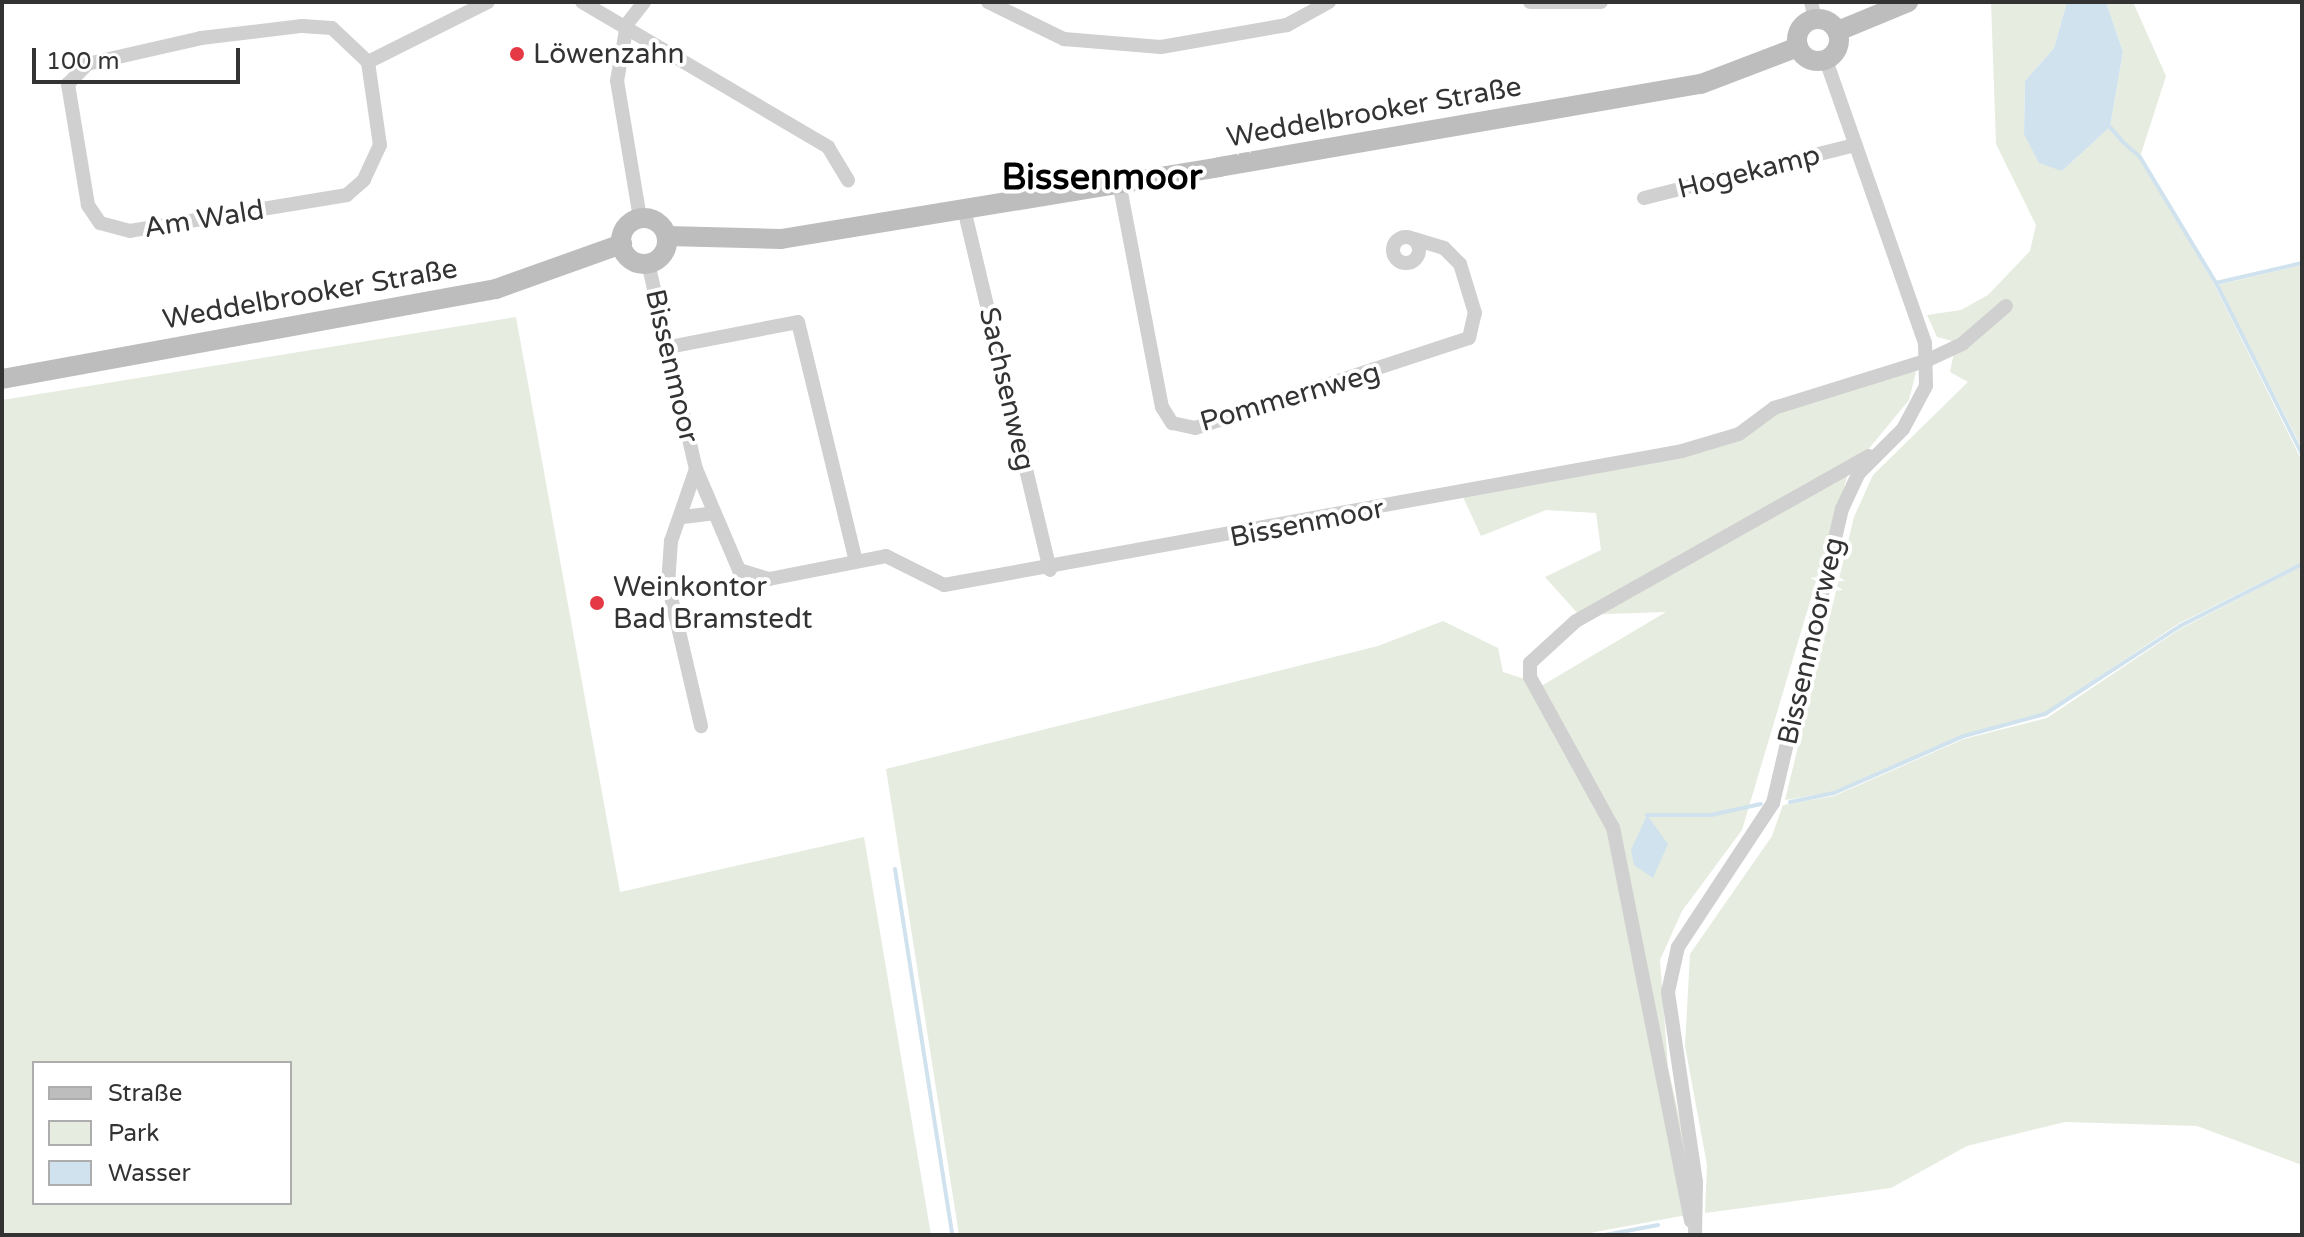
<!DOCTYPE html>
<html>
<head>
<meta charset="utf-8">
<style>
  body { margin:0 }
  #map { position:relative; width:2304px; height:1237px; overflow:hidden; background:#fff; font-family:"Varela Round",sans-serif }
  div>[style] { position:absolute }
  .green>* { inset:0; background:#e6ecdf }
  .water>* { inset:0; background:#cfe2ee }
  .stream>* { height:4px; margin:-2px; padding:0 2px; transform-origin:2px; border-radius:2px; background:#cfe2ee }
  .street>* { height:14px; margin:-7px; padding:0 7px; transform-origin:7px; border-radius:7px; background:#d0d0d0 }
  .street>.ring { margin:-7px; padding:0; box-sizing:content-box; background:none; border:14px solid #d0d0d0; border-radius:50% }
  .secondary>* { height:20px; margin:-10px; padding:0 10px; transform-origin:10px; border-radius:10px; background:#bdbdbd }
  .secondary>.ring { margin:-10px; padding:0; box-sizing:content-box; background:none; border:20px solid #bdbdbd; border-radius:50% }
  .dots>* { width:22px; height:22px; translate:-50% -50%; box-sizing:border-box; border:4px solid #fff; border-radius:50% }
  span { translate:-50% -50%; white-space:nowrap; text-align:center; line-height:1.15; -webkit-text-stroke:8px #fff; paint-order:stroke }
  .poi-label { font-size:28px; color:#333 }
  .left { translate:0 -50%; text-align:left }
  .street-label { font-size:28px; color:#333 }
  .district-label { font-size:36px; color:#000; font-weight:700 }
  .frame { position:absolute; inset:0; border:4px solid #333; pointer-events:none }
  .legend { position:absolute; left:32px; top:1061px; width:260px; height:144px; box-sizing:border-box; background:#fff; border:2px solid #adadad; margin:0; padding:10px 14px; list-style:none; font-size:24px; color:#333 }
  .legend li { display:flex; align-items:center; gap:16px; height:40px }
  .legend b { width:40px; border:2px solid #adadad }
  .scale { position:absolute; left:32px; top:48px; width:208px; height:36px; box-sizing:border-box; border:4px solid #333; border-top:0; padding-left:10px; font-size:24px; line-height:28px; white-space:nowrap; color:#333; -webkit-text-stroke:6px #fff; paint-order:stroke }
</style>
</head>
<body>
<div id="map">
  <div class="green">
    <i style="clip-path:polygon(1991px 2px,2067px 2px,2054px 48px,2025px 81px,2024px 134px,2062px 171px,2110px 127px,2123px 52px,2106px 2px,2133px 2px,2166px 76px,2140px 157px,2214px 284px,2302px 461px,2302px 562px,2178px 624px,2044px 713px,1963px 735px,1832px 792px,1785px 800px,1854px 517px,1873px 475px,1968px 382px,1950px 372px,1956px 342px,1937px 337px,1927px 315px,1961px 310px,1988px 295px,2030px 251px,2036px 225px,1996px 144px)"></i>
    <i style="clip-path:polygon(2302px 265px,2302px 448px,2218px 285px)"></i>
    <i style="clip-path:polygon(evenodd,516px 317px,620px 892px,864px 837px,931px 1235px,2px 1235px,2px 400px,516px 317px,34px 1063px,290px 1063px,290px 1203px,34px 1203px,34px 1063px)"></i>
    <i style="clip-path:polygon(1910px 370px,1916px 372px,1909px 400px,1848px 474px,1742px 830px,1682px 911px,1660px 960px,1668px 1067px,1693px 1178px,1692px 1214px,1579px 1235px,959px 1235px,886px 769px,1378px 646px,1443px 621px,1498px 648px,1503px 672px,1543px 685px,1666px 612px,1579px 615px,1545px 577px,1601px 550px,1596px 513px,1546px 510px,1481px 536px,1463px 497px,1685px 454px,1775px 411px)"></i>
    <i style="clip-path:polygon(2302px 566px,2302px 1165px,2197px 1126px,2065px 1122px,1967px 1146px,1891px 1188px,1705px 1213px,1707px 1165px,1685px 1046px,1690px 954px,1772px 836px,1783px 805px,1834px 796px,1964px 739px,2047px 718px,2180px 629px)"></i>
  </div>
  <div class="water">
    <i style="clip-path:polygon(2067px 2px,2106px 2px,2123px 52px,2110px 127px,2062px 171px,2039px 163px,2024px 134px,2025px 81px,2054px 48px)"></i>
    <i style="clip-path:polygon(1647px 815px,1668px 844px,1653px 878px,1634px 865px,1631px 850px)"></i>
  </div>
  <div class="stream">
    <i style="left:2110px;top:127px;width:20px;rotate:49deg"></i>
    <i style="left:2124px;top:143px;width:21px;rotate:41deg"></i>
    <i style="left:2140px;top:157px;width:147px;rotate:58.9deg"></i>
    <i style="left:2216px;top:283px;width:88px;rotate:-13.1deg"></i>
    <i style="left:2216px;top:283px;width:191px;rotate:63.3deg"></i>
    <i style="left:1790px;top:802px;width:45px;rotate:-11.6deg"></i>
    <i style="left:1834px;top:793px;width:142px;rotate:-23.7deg"></i>
    <i style="left:1964px;top:736px;width:84px;rotate:-15.2deg"></i>
    <i style="left:2045px;top:714px;width:161px;rotate:-33.1deg"></i>
    <i style="left:2180px;top:626px;width:137px;rotate:-26.9deg"></i>
    <i style="left:1647px;top:815px;width:64px"></i>
    <i style="left:1711px;top:815px;width:51px;rotate:-12.4deg"></i>
    <i style="left:895px;top:869px;width:370px;rotate:81.1deg"></i>
    <i style="left:1605px;top:1235px;width:54px;rotate:-10.7deg"></i>
  </div>
  <div class="street">
    <i style="left:582px;top:2px;width:286px;rotate:30.5deg"></i>
    <i style="left:828px;top:147px;width:39px;rotate:59deg"></i>
    <i style="left:988px;top:2px;width:85px;rotate:26deg"></i>
    <i style="left:1064px;top:39px;width:97px;rotate:4.7deg"></i>
    <i style="left:1161px;top:47px;width:128px;rotate:-9.9deg"></i>
    <i style="left:1287px;top:25px;width:48px;rotate:-28.7deg"></i>
    <i style="left:1530px;top:2px;width:71px"></i>
    <i style="left:1811px;top:2px;width:16px;rotate:76deg"></i>
    <i style="left:368px;top:62px;width:84px;rotate:81.8deg"></i>
    <i style="left:380px;top:145px;width:38px;rotate:115deg"></i>
    <i style="left:364px;top:180px;width:23px;rotate:139deg"></i>
    <i style="left:347px;top:195px;width:220px;rotate:170.6deg"></i>
    <i style="left:130px;top:231px;width:31px;rotate:-165deg"></i>
    <i style="left:100px;top:223px;width:22px;rotate:-124deg"></i>
    <i style="left:88px;top:205px;width:123px;rotate:-99.4deg"></i>
    <i style="left:68px;top:84px;width:28px;rotate:-46deg"></i>
    <i style="left:87px;top:64px;width:117px;rotate:-12.8deg"></i>
    <i style="left:201px;top:38px;width:102px;rotate:-6.8deg"></i>
    <i style="left:302px;top:26px;width:30px;rotate:4deg"></i>
    <i style="left:332px;top:28px;width:50px;rotate:43.4deg"></i>
    <i style="left:368px;top:62px;width:134px;rotate:-26.6deg"></i>
    <i style="left:1119px;top:182px;width:229px;rotate:79.2deg"></i>
    <i style="left:1162px;top:407px;width:19px;rotate:58deg"></i>
    <i style="left:1172px;top:423px;width:24px;rotate:12deg"></i>
    <i style="left:1195px;top:428px;width:288px;rotate:-18.2deg"></i>
    <i style="left:1469px;top:338px;width:26px;rotate:-77deg"></i>
    <i style="left:1475px;top:313px;width:51px;rotate:-107deg"></i>
    <i style="left:1460px;top:264px;width:23px;rotate:-135deg"></i>
    <i style="left:1444px;top:248px;width:31px;rotate:-163deg"></i>
    <i style="left:1644px;top:198px;width:218px;rotate:-14.1deg"></i>
    <i style="left:964px;top:209px;width:371px;rotate:76.6deg"></i>
    <i style="left:640px;top:218px;width:139px;rotate:-99.5deg"></i>
    <i style="left:617px;top:81px;width:58px;rotate:-80deg"></i>
    <i style="left:627px;top:24px;width:28px;rotate:-52deg"></i>
    <i class="ring" style="left:1393px;top:237px;width:12px;height:12px"></i>
    <i style="left:648px;top:263px;width:212px;rotate:76.9deg"></i>
    <i style="left:696px;top:469px;width:110px;rotate:66.9deg"></i>
    <i style="left:739px;top:570px;width:31px;rotate:17deg"></i>
    <i style="left:769px;top:579px;width:119px;rotate:-11.1deg"></i>
    <i style="left:886px;top:556px;width:65px;rotate:26.6deg"></i>
    <i style="left:944px;top:585px;width:750px;rotate:-10.29deg"></i>
    <i style="left:1682px;top:451px;width:59px;rotate:-16.6deg"></i>
    <i style="left:1739px;top:434px;width:44px;rotate:-36.6deg"></i>
    <i style="left:1774px;top:408px;width:161px;rotate:-17.3deg"></i>
    <i style="left:1928px;top:360px;width:38px;rotate:-25deg"></i>
    <i style="left:1962px;top:344px;width:58px;rotate:-40.8deg"></i>
    <i style="left:669px;top:347px;width:131px;rotate:-11deg"></i>
    <i style="left:798px;top:322px;width:246px;rotate:76.4deg"></i>
    <i style="left:696px;top:469px;width:76px;rotate:109.1deg"></i>
    <i style="left:671px;top:541px;width:43px;rotate:94deg"></i>
    <i style="left:668px;top:584px;width:146px;rotate:76.9deg"></i>
    <i style="left:683px;top:517px;width:31px;rotate:-7deg"></i>
    <i style="left:1691px;top:1221px;width:401px;rotate:-101.2deg"></i>
    <i style="left:1613px;top:828px;width:172px;rotate:-118.8deg"></i>
    <i style="left:1530px;top:677px;width:14px;rotate:-90deg"></i>
    <i style="left:1530px;top:663px;width:62px;rotate:-42.4deg"></i>
    <i style="left:1576px;top:621px;width:336px;rotate:-29.4deg"></i>
    <i style="left:1695px;top:1235px;width:53px;rotate:-88.9deg"></i>
    <i style="left:1696px;top:1182px;width:192px;rotate:-98.4deg"></i>
    <i style="left:1668px;top:992px;width:46px;rotate:-77.5deg"></i>
    <i style="left:1678px;top:947px;width:173px;rotate:-56.6deg"></i>
    <i style="left:1773px;top:803px;width:302px;rotate:-76.8deg"></i>
    <i style="left:1842px;top:509px;width:38px;rotate:-65deg"></i>
    <i style="left:1858px;top:474px;width:64px;rotate:-45deg"></i>
    <i style="left:1903px;top:429px;width:49px;rotate:-61.9deg"></i>
    <i style="left:1926px;top:386px;width:43px;rotate:-91.3deg"></i>
    <i style="left:1925px;top:343px;width:300px;rotate:-109.3deg"></i>
  </div>
  <div class="secondary">
    <i class="ring" style="left:1797px;top:19px;width:22px;height:22px"></i>
    <i style="left:1838px;top:31px;width:76px;rotate:-22.5deg"></i>
    <i class="ring" style="left:621px;top:218px;width:26px;height:26px"></i>
    <i style="left:667px;top:236px;width:114px;rotate:1.5deg"></i>
    <i style="left:781px;top:239px;width:444px;rotate:-9.3deg"></i>
    <i style="left:1219px;top:167px;width:489px;rotate:-9.8deg"></i>
    <i style="left:1701px;top:84px;width:104px;rotate:-20.9deg"></i>
    <i style="left:2px;top:379px;width:502px;rotate:-10.33deg"></i>
    <i style="left:496px;top:289px;width:134px;rotate:-19.7deg"></i>
  </div>
  <div class="dots">
    <i style="left:517px;top:54px;background:#e63946"></i>
    <i style="left:597px;top:603px;background:#e63946"></i>
  </div>
  <div class="poi-label">
    <span class="left" style="left:533px;top:54px">Löwenzahn</span>
    <span class="left" style="left:613px;top:603px">Weinkontor<br>Bad Bramstedt</span>
  </div>
  <div class="street-label">
    <span style="left:1374px;top:112px;rotate:-10deg">Weddelbrooker Straße</span>
    <span style="left:1749px;top:172px;rotate:-14deg">Hogekamp</span>
    <span style="left:204px;top:219px;rotate:-9deg">Am Wald</span>
    <span style="left:310px;top:294px;rotate:-10deg">Weddelbrooker Straße</span>
    <span style="left:672px;top:366px;rotate:77deg">Bissenmoor</span>
    <span style="left:1007px;top:389px;rotate:77deg">Sachsenweg</span>
    <span style="left:1290px;top:397px;rotate:-16deg">Pommernweg</span>
    <span style="left:1307px;top:523px;rotate:-11deg">Bissenmoor</span>
    <span style="left:1811px;top:641px;rotate:-77deg">Bissenmoorweg</span>
  </div>
  <div class="district-label">
    <span style="left:1102px;top:178px">Bissenmoor</span>
  </div>
  <div class="frame"></div>
  <ul class="legend">
  <li><b style="height:10px;background:#bdbdbd"></b>Straße</li>
  <li><b style="height:22px;background:#e6ecdf"></b>Park</li>
  <li><b style="height:22px;background:#cfe2ee"></b>Wasser</li>
  </ul>
  <div class="scale">100 m</div>
</div>
</body>
</html>
